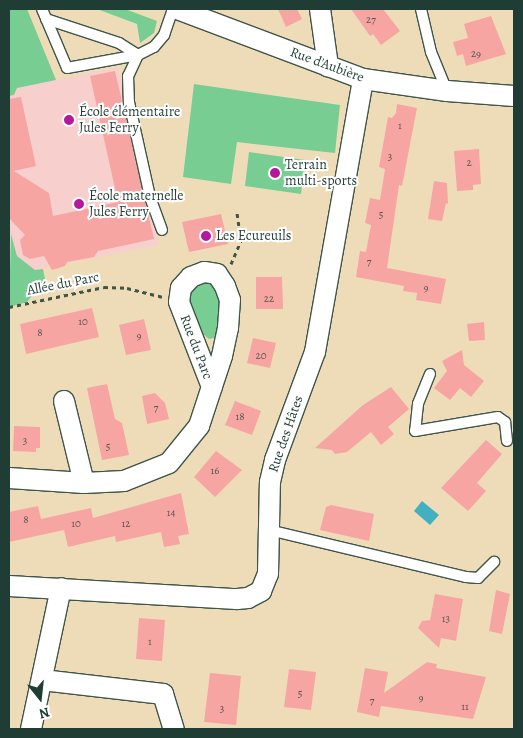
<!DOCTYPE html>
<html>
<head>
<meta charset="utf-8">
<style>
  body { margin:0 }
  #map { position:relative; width:523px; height:738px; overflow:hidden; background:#eedcb9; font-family:Alegreya,serif }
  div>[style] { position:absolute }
  .built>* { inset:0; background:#f7d0cd }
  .green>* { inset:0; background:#77cd92 }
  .water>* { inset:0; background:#43b0c1 }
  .building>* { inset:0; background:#f7a5a2 }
  .path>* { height:3px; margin-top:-1.5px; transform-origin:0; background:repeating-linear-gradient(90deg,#3e5548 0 4px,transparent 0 8px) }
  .roads { filter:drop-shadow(1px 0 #3e5548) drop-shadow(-1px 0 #3e5548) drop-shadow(0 1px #3e5548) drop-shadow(0 -1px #3e5548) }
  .lane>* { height:10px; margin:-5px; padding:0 5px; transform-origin:5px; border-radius:5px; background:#fff }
  .street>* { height:20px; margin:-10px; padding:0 10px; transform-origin:10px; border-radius:10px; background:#fff }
  .dots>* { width:14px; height:14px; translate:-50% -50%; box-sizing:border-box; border:2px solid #fff; border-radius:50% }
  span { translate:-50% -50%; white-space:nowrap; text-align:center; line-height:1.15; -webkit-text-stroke:4px #fff; paint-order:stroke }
  .number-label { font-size:11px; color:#555750 }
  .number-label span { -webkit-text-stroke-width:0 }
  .street-label { font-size:14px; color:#1f3d34 }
  .poi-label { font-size:14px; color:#1f3d34 }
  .left { translate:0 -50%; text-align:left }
  .frame { position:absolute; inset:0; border:10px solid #1f3d34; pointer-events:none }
  .north { position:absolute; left:15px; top:673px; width:50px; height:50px; -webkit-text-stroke:4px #fff; paint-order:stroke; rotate:164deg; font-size:14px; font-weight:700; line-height:20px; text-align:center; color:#1f3d34 }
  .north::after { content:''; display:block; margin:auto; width:18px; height:22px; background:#1f3d34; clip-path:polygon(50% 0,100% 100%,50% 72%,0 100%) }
</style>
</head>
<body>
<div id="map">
  <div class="built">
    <i style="clip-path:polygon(118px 67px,159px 245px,35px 270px,17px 256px,9px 235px,9px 96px,14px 95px,17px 88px)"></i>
  </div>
  <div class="green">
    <i style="clip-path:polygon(9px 9px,27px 9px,56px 80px,17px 88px,14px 95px,9px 96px)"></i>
    <i style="clip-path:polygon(97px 9px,125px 9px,157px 21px,154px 33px,140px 43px,137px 24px)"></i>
    <i style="clip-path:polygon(194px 84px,340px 105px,335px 153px,237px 142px,231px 184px,183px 177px)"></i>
    <i style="clip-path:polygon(249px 152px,305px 160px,301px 194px,245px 186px)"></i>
    <i style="clip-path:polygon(11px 234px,17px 256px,35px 270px,43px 269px,45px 279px,27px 302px,9px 307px)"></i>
    <i style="clip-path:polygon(207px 281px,216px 285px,221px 294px,218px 331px,214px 338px,209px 339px,203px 334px,190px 300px,191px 291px)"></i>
  </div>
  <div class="water">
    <i style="clip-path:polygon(422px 501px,439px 515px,430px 525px,414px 511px)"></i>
  </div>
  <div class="building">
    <i style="clip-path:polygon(278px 9px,297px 9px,302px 19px,286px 27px)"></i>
    <i style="clip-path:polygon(351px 9px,383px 9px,400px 31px,381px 45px,373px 34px,370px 36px)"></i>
    <i style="clip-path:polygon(491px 16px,506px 54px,466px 66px,463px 54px,457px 56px,453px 42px,468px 38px,464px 24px)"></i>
    <i style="clip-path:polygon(115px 71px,154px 239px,98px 251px,94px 257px,67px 262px,65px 266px,52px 270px,44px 256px,30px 259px,23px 255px,20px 240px,25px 235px,9px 218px,9px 99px,21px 97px,36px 166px,14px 171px,49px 193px,53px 216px,118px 202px,90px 76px)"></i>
    <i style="clip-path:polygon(397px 104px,417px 108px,402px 186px,399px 185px,387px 268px,446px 279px,441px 304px,416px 300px,417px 293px,403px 291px,404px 286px,356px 277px,360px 251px,366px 252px,371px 225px,365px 223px,370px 198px,380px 200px,385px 169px,379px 167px,388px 117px,392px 118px,396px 113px)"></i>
    <i style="clip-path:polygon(479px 149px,481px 184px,473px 185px,473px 190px,457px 191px,454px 151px)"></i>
    <i style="clip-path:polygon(434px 181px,447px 183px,448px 204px,446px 203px,442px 221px,428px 219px)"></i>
    <i style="clip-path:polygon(221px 214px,228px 244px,189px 252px,182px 222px)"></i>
    <i style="clip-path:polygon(256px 277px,282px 277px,283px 309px,256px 309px)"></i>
    <i style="clip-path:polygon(92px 308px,99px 337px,26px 354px,20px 324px)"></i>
    <i style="clip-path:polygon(144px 319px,151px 350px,126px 355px,119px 325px)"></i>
    <i style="clip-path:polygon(484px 322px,485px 340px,469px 341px,467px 324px)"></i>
    <i style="clip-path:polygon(253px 338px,276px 343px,270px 368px,247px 363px)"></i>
    <i style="clip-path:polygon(462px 350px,464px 365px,484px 381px,471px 397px,460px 388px,450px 400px,434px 388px,447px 371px,442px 361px)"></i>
    <i style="clip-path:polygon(107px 384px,115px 419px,122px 423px,129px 455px,102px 460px,87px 388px)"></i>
    <i style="clip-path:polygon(391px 387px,409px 409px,388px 427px,394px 434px,381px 445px,371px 432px,347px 452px,335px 454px,332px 450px,315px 448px,363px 405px)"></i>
    <i style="clip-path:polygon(155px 393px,165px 403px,169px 419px,147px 424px,142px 396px)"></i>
    <i style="clip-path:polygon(235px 401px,261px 411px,252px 435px,225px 425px)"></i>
    <i style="clip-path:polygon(14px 426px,40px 427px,40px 448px,36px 448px,36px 452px,13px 451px)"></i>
    <i style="clip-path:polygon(486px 440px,502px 454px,477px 483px,486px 491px,468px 511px,441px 488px)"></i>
    <i style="clip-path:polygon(216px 451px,242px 470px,215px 497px,194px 477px)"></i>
    <i style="clip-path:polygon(181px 493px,189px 534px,178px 536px,180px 544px,164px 547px,161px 532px,116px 542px,115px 536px,68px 547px,64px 530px,9px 542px,9px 512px,38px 506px,41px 519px,91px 508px,93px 518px)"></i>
    <i style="clip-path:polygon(331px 505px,374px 514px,369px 541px,320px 530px,326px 507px)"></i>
    <i style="clip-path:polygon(496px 590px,510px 594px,502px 634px,489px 631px)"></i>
    <i style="clip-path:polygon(435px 594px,463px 599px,456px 641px,441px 638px,439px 648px,418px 628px,422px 621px,430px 620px)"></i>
    <i style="clip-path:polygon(139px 618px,165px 620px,162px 661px,136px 659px)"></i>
    <i style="clip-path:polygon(427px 662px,437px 664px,436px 668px,486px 677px,473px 719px,381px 706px,379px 717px,357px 712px,365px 668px,388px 672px,384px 693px)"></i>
    <i style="clip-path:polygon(289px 669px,316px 672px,311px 710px,284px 707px)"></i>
    <i style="clip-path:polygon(210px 673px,241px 676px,236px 725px,204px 722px)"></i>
  </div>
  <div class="path">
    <i style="left:231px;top:264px;width:25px;rotate:-67deg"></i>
    <i style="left:241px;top:241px;width:28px;rotate:-98deg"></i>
    <i style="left:9px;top:307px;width:97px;rotate:-11.9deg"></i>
    <i style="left:104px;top:287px;width:23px;rotate:2deg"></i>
    <i style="left:127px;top:288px;width:36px;rotate:14deg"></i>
  </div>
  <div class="roads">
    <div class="lane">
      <i style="left:42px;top:9px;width:64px;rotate:67deg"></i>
      <i style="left:67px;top:68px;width:72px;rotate:-10.4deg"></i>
      <i style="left:138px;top:55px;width:18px;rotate:-27deg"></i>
      <i style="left:154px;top:47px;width:16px;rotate:-50deg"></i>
      <i style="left:164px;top:35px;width:28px;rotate:-71deg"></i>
      <i style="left:421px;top:9px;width:44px;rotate:76.9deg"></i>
      <i style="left:431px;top:52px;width:42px;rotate:67.7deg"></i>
      <i style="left:46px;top:19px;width:77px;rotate:18.2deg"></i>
      <i style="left:119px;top:43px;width:22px;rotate:32deg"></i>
      <i style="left:138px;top:55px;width:23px;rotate:115deg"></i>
      <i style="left:128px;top:76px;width:26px;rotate:88deg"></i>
      <i style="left:129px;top:102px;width:97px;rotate:77.5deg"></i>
      <i style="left:150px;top:197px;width:35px;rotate:70deg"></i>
      <i style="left:430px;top:374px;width:32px;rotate:112deg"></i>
      <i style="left:418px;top:404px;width:27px;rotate:96deg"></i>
      <i style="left:415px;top:431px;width:84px;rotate:-9.6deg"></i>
      <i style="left:498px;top:417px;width:9px;rotate:36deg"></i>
      <i style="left:505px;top:422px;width:19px;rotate:84deg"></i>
      <i style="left:269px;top:530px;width:203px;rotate:13.4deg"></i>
      <i style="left:466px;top:577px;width:12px;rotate:5deg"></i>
      <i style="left:478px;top:578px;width:23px;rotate:-45deg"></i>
    </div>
    <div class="street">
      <i style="left:177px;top:9px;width:199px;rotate:20.6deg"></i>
      <i style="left:363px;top:79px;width:85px;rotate:8.1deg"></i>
      <i style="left:447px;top:91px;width:67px;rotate:4.3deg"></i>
      <i style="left:320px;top:9px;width:58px;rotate:82deg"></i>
      <i style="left:64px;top:401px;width:84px;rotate:76.3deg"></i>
      <i style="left:9px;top:478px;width:75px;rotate:3.8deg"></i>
      <i style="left:84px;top:483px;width:40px;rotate:-2.9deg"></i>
      <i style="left:124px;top:481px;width:48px;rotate:-21.8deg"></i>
      <i style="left:169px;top:463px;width:48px;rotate:-51deg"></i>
      <i style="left:199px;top:426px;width:74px;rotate:-71.8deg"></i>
      <i style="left:222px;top:356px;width:29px;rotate:-78deg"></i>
      <i style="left:228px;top:328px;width:28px;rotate:-86deg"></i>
      <i style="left:230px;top:300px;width:15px;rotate:-110deg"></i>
      <i style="left:225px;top:286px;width:14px;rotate:-124deg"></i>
      <i style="left:217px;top:274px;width:13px;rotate:-171deg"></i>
      <i style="left:204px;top:272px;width:14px;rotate:159deg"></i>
      <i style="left:191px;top:277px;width:15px;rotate:132deg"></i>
      <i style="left:181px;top:288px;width:14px;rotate:98deg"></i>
      <i style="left:179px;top:302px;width:91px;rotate:68.8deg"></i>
      <i style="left:9px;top:586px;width:228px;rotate:3.3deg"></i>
      <i style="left:237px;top:599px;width:11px;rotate:-5deg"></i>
      <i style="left:248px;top:598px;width:15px;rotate:-28deg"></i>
      <i style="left:261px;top:591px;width:18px;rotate:-68deg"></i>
      <i style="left:268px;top:574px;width:92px;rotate:-88.8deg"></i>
      <i style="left:270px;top:482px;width:23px;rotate:-77deg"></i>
      <i style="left:275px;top:460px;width:115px;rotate:-69.7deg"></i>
      <i style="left:315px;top:352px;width:277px;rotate:-80deg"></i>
      <i style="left:42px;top:680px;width:122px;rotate:6.6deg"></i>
      <i style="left:163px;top:694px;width:37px;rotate:73deg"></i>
      <i style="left:31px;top:729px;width:144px;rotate:-78deg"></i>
    </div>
  </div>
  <div class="dots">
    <i style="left:69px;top:120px;background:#b5179e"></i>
    <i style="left:275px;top:173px;background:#b5179e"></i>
    <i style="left:79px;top:204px;background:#b5179e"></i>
    <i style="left:206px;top:236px;background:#b5179e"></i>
  </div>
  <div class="number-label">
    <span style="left:371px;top:20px">27</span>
    <span style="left:476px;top:54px">29</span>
    <span style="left:400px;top:126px">1</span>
    <span style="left:390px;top:157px">3</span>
    <span style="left:469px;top:163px">2</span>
    <span style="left:381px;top:215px">5</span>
    <span style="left:369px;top:262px">7</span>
    <span style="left:426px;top:288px">9</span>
    <span style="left:269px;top:299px">22</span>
    <span style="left:83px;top:322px">10</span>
    <span style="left:40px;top:333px">8</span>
    <span style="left:139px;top:336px">9</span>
    <span style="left:261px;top:356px">20</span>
    <span style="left:156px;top:408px">7</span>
    <span style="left:240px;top:417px">18</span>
    <span style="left:25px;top:441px">3</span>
    <span style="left:108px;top:447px">5</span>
    <span style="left:215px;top:471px">16</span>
    <span style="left:171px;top:513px">14</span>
    <span style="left:26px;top:520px">8</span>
    <span style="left:76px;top:524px">10</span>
    <span style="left:126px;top:524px">12</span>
    <span style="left:446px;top:619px">13</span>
    <span style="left:150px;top:642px">1</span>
    <span style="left:300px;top:694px">5</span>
    <span style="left:421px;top:698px">9</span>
    <span style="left:372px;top:701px">7</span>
    <span style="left:465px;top:707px">11</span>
    <span style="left:222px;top:709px">3</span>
  </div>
  <div class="street-label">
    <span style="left:327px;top:65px;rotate:20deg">Rue d'Aubière</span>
    <span style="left:63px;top:284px;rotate:-11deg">Allée du Parc</span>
    <span style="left:196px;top:347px;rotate:69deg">Rue du Parc</span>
    <span style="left:286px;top:434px;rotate:-71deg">Rue des Hâtes</span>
  </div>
  <div class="poi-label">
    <span class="left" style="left:79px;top:120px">École élémentaire<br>Jules Ferry</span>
    <span class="left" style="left:285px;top:173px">Terrain<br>multi-sports</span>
    <span class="left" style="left:89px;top:204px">École maternelle<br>Jules Ferry</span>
    <span class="left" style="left:216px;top:236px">Les Ecureuils</span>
  </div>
  <div class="frame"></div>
  <div class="north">N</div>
</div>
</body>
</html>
